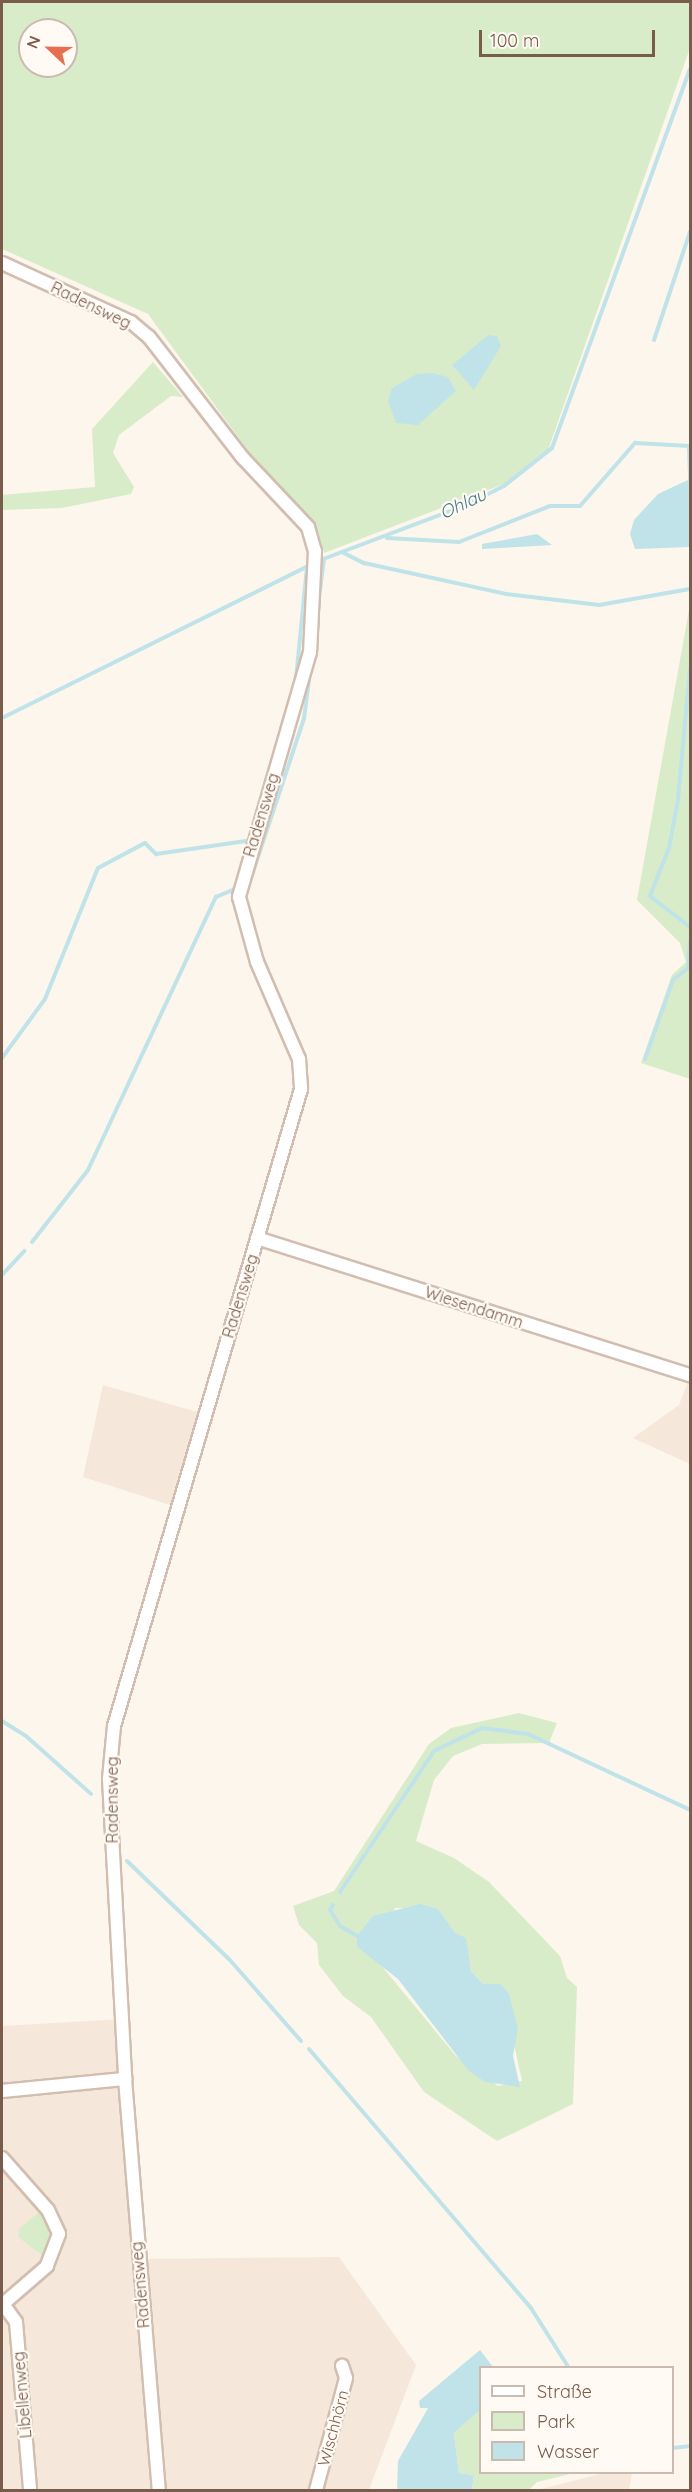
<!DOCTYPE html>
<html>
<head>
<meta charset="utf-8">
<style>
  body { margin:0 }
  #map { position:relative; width:692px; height:2492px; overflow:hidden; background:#fdf6ec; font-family:Quicksand,sans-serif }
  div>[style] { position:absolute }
  .residential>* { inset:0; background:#f5e8da }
  .green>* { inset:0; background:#d8ecc9 }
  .water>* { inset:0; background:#bfe3e8 }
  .stream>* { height:4px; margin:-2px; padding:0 2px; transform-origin:2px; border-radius:2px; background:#bfe3e8 }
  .roads { filter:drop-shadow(2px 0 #d1beb0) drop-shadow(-2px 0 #d1beb0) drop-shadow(0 2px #d1beb0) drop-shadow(0 -2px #d1beb0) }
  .street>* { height:12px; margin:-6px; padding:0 6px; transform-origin:6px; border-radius:6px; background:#fff }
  span { translate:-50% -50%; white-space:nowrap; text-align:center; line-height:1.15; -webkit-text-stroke:4.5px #fffaf3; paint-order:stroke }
  .street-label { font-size:16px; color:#7a5c4d }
  .water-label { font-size:18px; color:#437c86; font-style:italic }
  .frame { position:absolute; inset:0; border:3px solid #7a5c4d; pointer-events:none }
  .legend { position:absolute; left:479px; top:2366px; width:195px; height:108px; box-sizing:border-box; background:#fffaf3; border:2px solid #cabbb1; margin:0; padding:8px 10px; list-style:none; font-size:18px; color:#7a5c4d }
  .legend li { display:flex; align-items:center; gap:12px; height:30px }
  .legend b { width:30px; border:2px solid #cabbb1 }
  .north { position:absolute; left:18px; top:18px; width:60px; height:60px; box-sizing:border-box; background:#fffaf3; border:2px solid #cabbb1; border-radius:50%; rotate:292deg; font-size:16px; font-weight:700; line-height:24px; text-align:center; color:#7a5c4d }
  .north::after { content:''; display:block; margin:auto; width:21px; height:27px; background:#e76f51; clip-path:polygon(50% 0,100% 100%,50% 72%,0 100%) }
  .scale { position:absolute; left:479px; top:30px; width:176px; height:27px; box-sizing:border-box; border:3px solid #7a5c4d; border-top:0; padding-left:8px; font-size:18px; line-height:21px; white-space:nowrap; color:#7a5c4d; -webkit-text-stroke:4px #fffaf3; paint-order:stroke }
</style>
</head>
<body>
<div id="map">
  <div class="residential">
    <i style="clip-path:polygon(690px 1376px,690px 1464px,633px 1438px,679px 1405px)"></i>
    <i style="clip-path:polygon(103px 1385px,201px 1413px,173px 1506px,83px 1477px)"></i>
    <i style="clip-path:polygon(122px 2019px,158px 2490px,2px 2490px,2px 2026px)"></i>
    <i style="clip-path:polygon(339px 2257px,416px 2365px,369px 2490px,159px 2490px,138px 2259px)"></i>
    <i style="clip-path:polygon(608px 2472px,632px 2473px,629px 2490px,537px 2490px)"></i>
  </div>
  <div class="green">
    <i style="clip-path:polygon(evenodd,2px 2px,690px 2px,690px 48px,548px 450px,509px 482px,324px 553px,318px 531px,252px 456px,148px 314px,2px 249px,2px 2px,30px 30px,66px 30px,66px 66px,30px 66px,30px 30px)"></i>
    <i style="clip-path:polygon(153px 362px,183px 397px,171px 396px,119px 435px,113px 453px,134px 487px,131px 494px,62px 508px,2px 510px,2px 495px,95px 487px,92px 429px)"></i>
    <i style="clip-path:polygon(690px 604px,690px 1079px,641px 1063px,672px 975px,686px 962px,680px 943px,637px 900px)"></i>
    <i style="clip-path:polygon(evenodd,519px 1713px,557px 1723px,549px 1743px,482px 1744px,453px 1756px,434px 1780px,416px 1841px,454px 1858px,489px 1882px,560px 1956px,567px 1978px,577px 1987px,573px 2104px,497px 2141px,424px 2092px,371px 2017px,343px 1996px,319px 1965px,317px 1943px,299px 1925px,293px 1906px,334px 1891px,429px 1744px,451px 1728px,519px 1713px,395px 1908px,438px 1909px,468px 1956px,471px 1971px,483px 1984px,501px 1984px,522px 2081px,498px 2086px,456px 2056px,375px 1958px,395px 1908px)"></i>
    <i style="clip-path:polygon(40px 2211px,52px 2234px,44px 2257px,18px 2237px,19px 2229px)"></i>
    <i style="clip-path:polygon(480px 2410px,480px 2472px,574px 2473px,537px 2482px,529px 2490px,472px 2490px,474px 2475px,459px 2473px,454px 2433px)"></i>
  </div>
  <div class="water">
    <i style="clip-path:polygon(488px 335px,497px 336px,501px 346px,474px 390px,452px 365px)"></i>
    <i style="clip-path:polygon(432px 373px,448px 377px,456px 391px,418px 425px,396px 423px,388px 401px,392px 388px,417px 374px)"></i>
    <i style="clip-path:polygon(690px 479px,690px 547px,635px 549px,630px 534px,634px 520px,658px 494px)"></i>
    <i style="clip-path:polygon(537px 534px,552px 545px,482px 549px,482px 544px)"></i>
    <i style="clip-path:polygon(420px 1904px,438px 1909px,455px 1933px,466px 1938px,471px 1971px,483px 1984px,501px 1984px,509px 1994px,518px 2029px,513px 2056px,520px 2087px,485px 2082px,468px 2070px,398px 1979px,357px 1947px,357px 1936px,373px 1916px)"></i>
    <i style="clip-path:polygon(480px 2350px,493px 2367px,480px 2368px,480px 2410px,454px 2433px,459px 2473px,474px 2475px,472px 2490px,397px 2490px,398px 2461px,428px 2408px,420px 2408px,419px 2401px)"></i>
  </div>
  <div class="stream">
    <i style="left:654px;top:340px;width:114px;rotate:-71.6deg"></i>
    <i style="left:689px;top:447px;width:32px;rotate:88deg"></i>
    <i style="left:387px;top:538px;width:72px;rotate:3.2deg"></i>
    <i style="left:459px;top:542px;width:98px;rotate:-21.6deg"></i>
    <i style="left:550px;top:506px;width:30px"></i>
    <i style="left:580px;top:506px;width:84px;rotate:-48.9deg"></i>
    <i style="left:635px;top:443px;width:55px;rotate:3.1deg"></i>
    <i style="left:342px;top:552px;width:25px;rotate:27deg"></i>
    <i style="left:364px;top:563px;width:145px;rotate:12.3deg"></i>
    <i style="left:506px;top:594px;width:94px;rotate:6.7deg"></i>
    <i style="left:599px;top:605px;width:92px;rotate:-10deg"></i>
    <i style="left:318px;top:561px;width:158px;rotate:-20.7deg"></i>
    <i style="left:466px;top:505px;width:42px;rotate:-26.6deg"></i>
    <i style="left:504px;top:486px;width:61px;rotate:-38.4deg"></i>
    <i style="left:552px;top:448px;width:403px;rotate:-70deg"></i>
    <i style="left:690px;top:668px;width:133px;rotate:95.2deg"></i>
    <i style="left:678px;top:800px;width:49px;rotate:100.6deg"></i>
    <i style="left:669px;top:848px;width:52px;rotate:111.6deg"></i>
    <i style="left:650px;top:896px;width:51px;rotate:37.8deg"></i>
    <i style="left:296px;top:679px;width:113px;rotate:-84.4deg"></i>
    <i style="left:2px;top:718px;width:346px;rotate:-26.4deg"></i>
    <i style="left:250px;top:881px;width:171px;rotate:-71.6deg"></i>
    <i style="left:304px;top:719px;width:161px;rotate:-82.9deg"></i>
    <i style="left:2px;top:1058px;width:73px;rotate:-53.9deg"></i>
    <i style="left:45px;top:999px;width:141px;rotate:-68deg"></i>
    <i style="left:98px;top:868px;width:53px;rotate:-28deg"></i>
    <i style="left:145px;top:843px;width:16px;rotate:45deg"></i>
    <i style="left:156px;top:854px;width:91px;rotate:-8.2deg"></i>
    <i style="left:645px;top:1059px;width:84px;rotate:-70.5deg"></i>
    <i style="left:673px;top:980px;width:19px;rotate:-39deg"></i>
    <i style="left:688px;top:968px;width:27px;rotate:-86deg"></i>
    <i style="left:32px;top:1242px;width:91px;rotate:-52.1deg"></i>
    <i style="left:88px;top:1170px;width:302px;rotate:-64.9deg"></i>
    <i style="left:216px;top:897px;width:21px;rotate:-23deg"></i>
    <i style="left:235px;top:889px;width:160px;rotate:-73.7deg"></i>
    <i style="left:2px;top:1275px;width:33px;rotate:-47deg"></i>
    <i style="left:2px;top:1721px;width:28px;rotate:32deg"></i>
    <i style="left:26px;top:1736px;width:87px;rotate:41.7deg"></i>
    <i style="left:127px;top:1861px;width:141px;rotate:43.9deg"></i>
    <i style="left:229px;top:1959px;width:109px;rotate:48.7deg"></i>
    <i style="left:340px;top:1892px;width:169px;rotate:-56.3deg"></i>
    <i style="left:434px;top:1751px;width:53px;rotate:-25.6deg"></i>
    <i style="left:482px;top:1728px;width:46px;rotate:7.4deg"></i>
    <i style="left:528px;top:1734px;width:179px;rotate:25.1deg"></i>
    <i style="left:333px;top:1905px;width:6px;rotate:121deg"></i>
    <i style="left:330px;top:1910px;width:15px;rotate:58deg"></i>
    <i style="left:340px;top:1926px;width:20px;rotate:30deg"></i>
    <i style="left:309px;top:2049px;width:341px;rotate:49.4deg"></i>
    <i style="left:531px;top:2308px;width:71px;rotate:57.7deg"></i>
    <i style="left:672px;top:2448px;width:18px;rotate:-6deg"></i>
  </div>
  <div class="roads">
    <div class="street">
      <i style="left:2px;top:263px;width:142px;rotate:24.6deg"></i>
      <i style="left:131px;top:322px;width:23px;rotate:40deg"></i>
      <i style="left:149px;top:337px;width:153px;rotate:52.2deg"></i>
      <i style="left:243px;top:458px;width:95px;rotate:46.7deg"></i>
      <i style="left:308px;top:527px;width:25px;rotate:74deg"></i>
      <i style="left:315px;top:551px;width:101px;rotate:92.8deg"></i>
      <i style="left:310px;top:652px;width:255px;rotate:106.2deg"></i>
      <i style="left:239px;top:897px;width:67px;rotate:74.5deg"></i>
      <i style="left:257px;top:962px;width:106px;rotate:66.6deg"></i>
      <i style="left:299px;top:1059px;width:30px;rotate:86deg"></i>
      <i style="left:301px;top:1089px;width:664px;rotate:106.36deg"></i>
      <i style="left:114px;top:1726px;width:53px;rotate:95.4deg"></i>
      <i style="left:109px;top:1779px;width:300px;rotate:86.9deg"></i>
      <i style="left:125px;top:2079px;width:412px;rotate:85.3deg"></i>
      <i style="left:257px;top:1238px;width:454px;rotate:17.6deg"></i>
      <i style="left:2px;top:2091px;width:124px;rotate:-5.6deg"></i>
      <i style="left:2px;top:2158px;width:69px;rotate:48.5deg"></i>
      <i style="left:48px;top:2210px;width:26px;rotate:65deg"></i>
      <i style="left:59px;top:2234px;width:34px;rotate:111deg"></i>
      <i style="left:47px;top:2266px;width:60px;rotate:139.1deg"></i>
      <i style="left:3px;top:2304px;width:22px;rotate:54deg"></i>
      <i style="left:16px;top:2322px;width:169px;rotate:85.2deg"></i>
      <i style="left:316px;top:2490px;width:116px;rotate:-75deg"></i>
      <i style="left:346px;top:2378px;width:13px;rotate:-108deg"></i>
    </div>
  </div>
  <div class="street-label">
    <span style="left:91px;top:305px;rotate:26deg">Radensweg</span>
    <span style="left:261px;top:815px;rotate:-73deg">Radensweg</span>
    <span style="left:240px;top:1296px;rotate:-73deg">Radensweg</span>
    <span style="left:474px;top:1307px;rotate:18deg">Wiesendamm</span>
    <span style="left:112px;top:1800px;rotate:-90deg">Radensweg</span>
    <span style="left:140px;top:2285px;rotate:-95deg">Radensweg</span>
    <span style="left:22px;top:2395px;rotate:-95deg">Libellenweg</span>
    <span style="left:333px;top:2428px;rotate:-75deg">Wischhörn</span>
  </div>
  <div class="water-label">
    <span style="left:463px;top:504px;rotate:-25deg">Ohlau</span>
  </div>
  <div class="frame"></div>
  <ul class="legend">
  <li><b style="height:8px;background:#fff"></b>Straße</li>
  <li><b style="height:16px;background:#d8ecc9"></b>Park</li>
  <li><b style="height:16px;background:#bfe3e8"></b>Wasser</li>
  </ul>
  <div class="north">N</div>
  <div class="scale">100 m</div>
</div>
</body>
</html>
